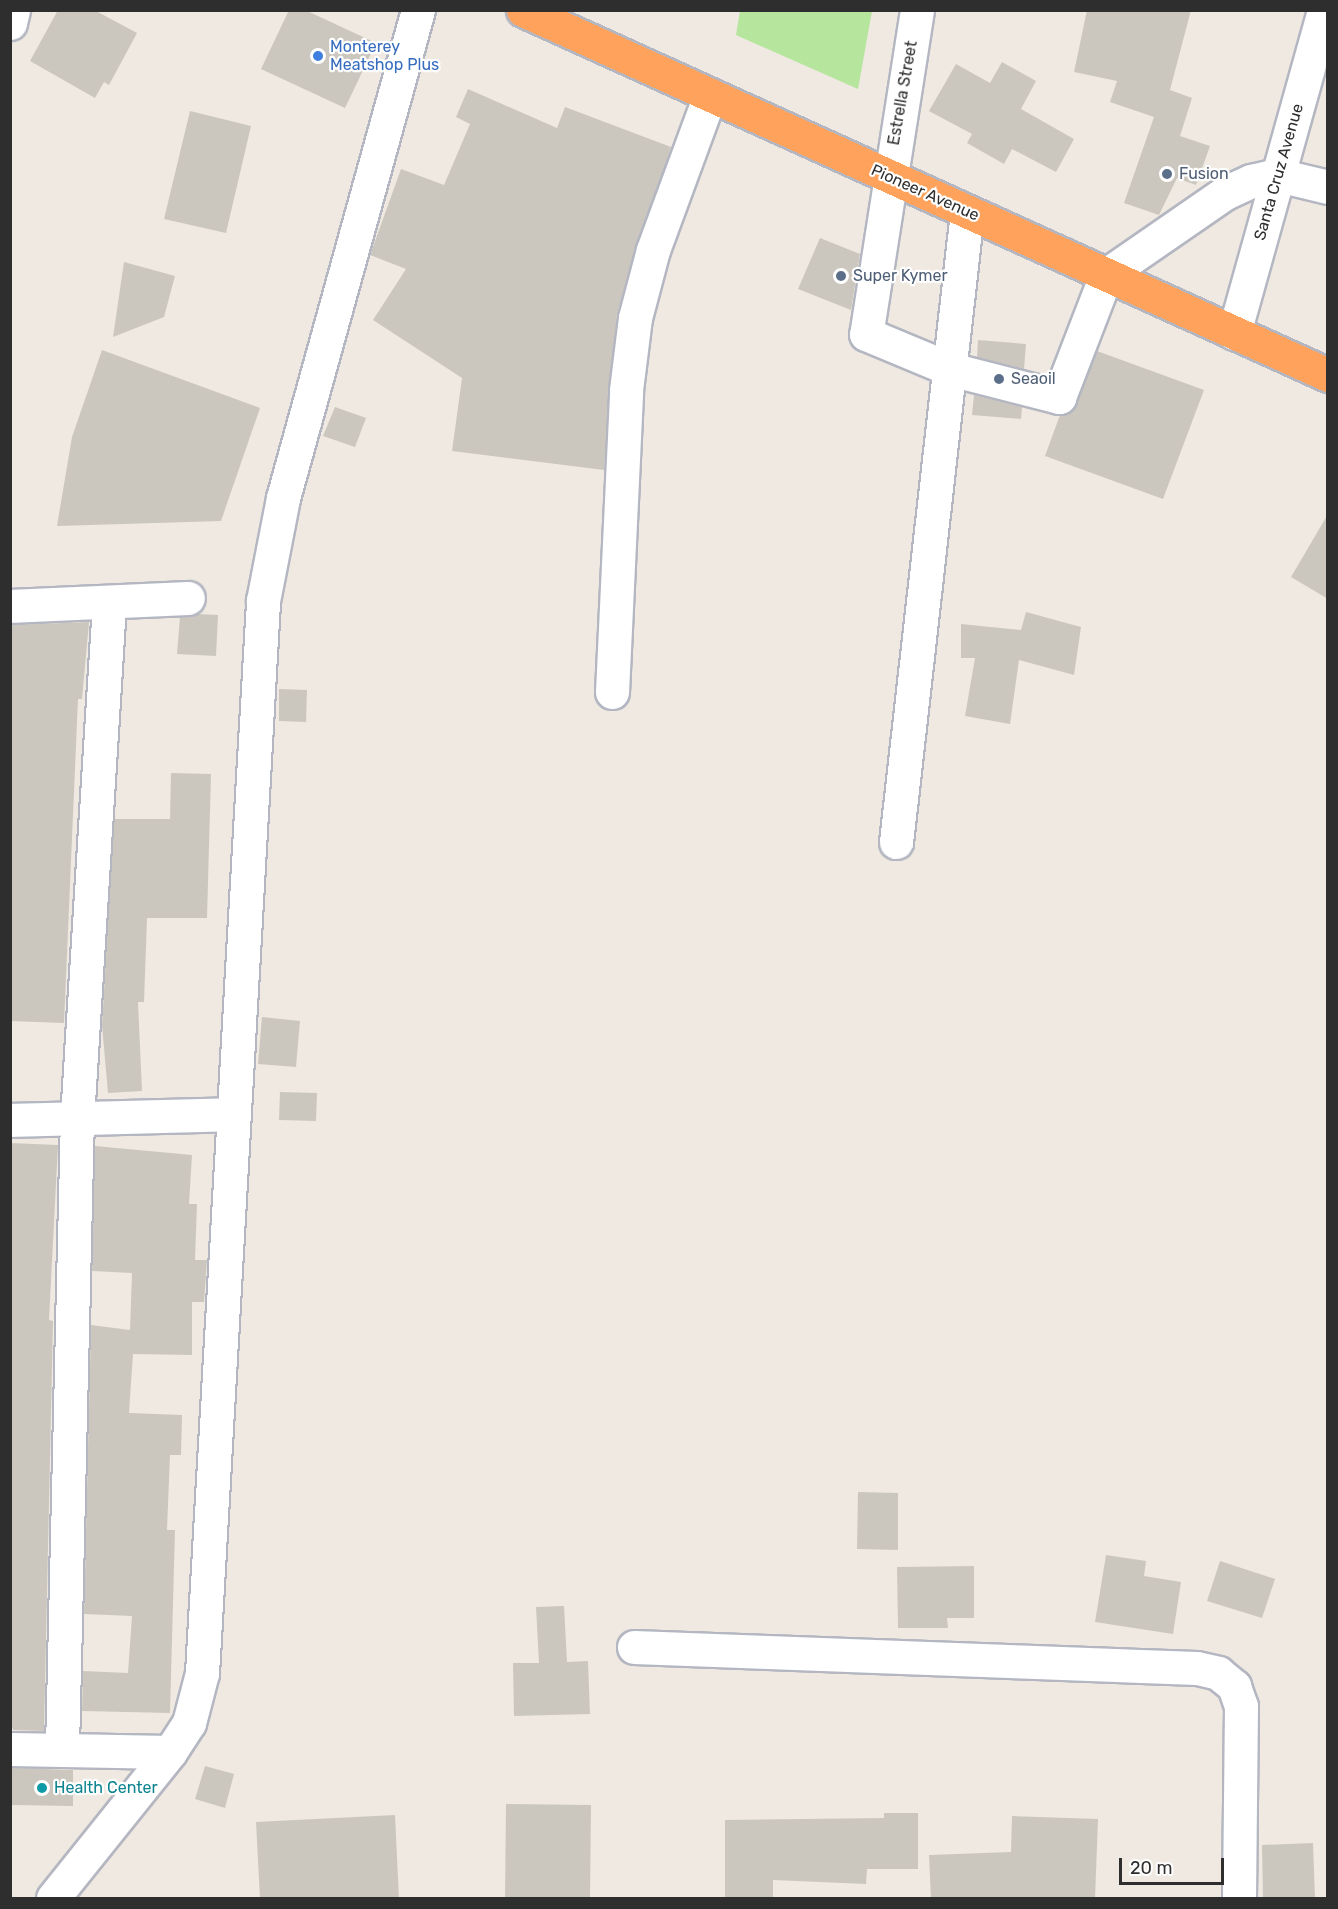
<!DOCTYPE html>
<html>
<head>
<meta charset="utf-8">
<style>
  body { margin:0 }
  #map { position:relative; width:1338px; height:1909px; overflow:hidden; background:#efe9e1; font-family:Rubik,sans-serif }
  div>[style] { position:absolute }
  .green>* { inset:0; background:#b6e59e }
  .building>* { inset:0; background:#cbc7bf }
  .roads { filter:drop-shadow(2px 0 #b4b7c1) drop-shadow(-2px 0 #b4b7c1) drop-shadow(0 2px #b4b7c1) drop-shadow(0 -2px #b4b7c1) }
  .minor>* { height:33px; margin:-16.5px; padding:0 16.5px; transform-origin:16.5px; border-radius:16.5px; background:#fff }
  .highway>* { height:33px; margin:-16.5px; padding:0 16.5px; transform-origin:16.5px; border-radius:16.5px; background:#ffa35c }
  .dots>* { width:16px; height:16px; translate:-50% -50%; box-sizing:border-box; border:3px solid #fff; border-radius:50% }
  span { translate:-50% -50%; white-space:nowrap; text-align:center; line-height:1.15; -webkit-text-stroke:4.5px #fff; paint-order:stroke }
  .shop-label { font-size:16px; color:#366cbe }
  .left { translate:0 -50%; text-align:left }
  .street-label { font-size:16px; color:#2e2e2e }
  .service-label { font-size:16px; color:#4e5e75 }
  .culture-label { font-size:16px; color:#0d838f }
  .frame { position:absolute; inset:0; border:12px solid #2e2e2e; pointer-events:none }
  .scale { position:absolute; left:1119px; top:1858px; width:105px; height:27px; box-sizing:border-box; border:3px solid #2e2e2e; border-top:0; padding-left:8px; font-size:18px; line-height:21px; white-space:nowrap; color:#2e2e2e; -webkit-text-stroke:4px #fff; paint-order:stroke }
</style>
</head>
<body>
<div id="map">
  <div class="green">
    <i style="clip-path:polygon(740px 11px,872px 11px,858px 89px,736px 35px)"></i>
  </div>
  <div class="building">
    <i style="clip-path:polygon(58px 10px,94px 10px,137px 33px,109px 85px,104px 82px,95px 98px,30px 61px)"></i>
    <i style="clip-path:polygon(289px 10px,305px 10px,376px 43px,345px 108px,261px 69px)"></i>
    <i style="clip-path:polygon(1087px 10px,1191px 10px,1170px 90px,1192px 98px,1180px 136px,1210px 146px,1196px 185px,1177px 178px,1159px 215px,1124px 203px,1154px 117px,1110px 102px,1117px 81px,1074px 72px)"></i>
    <i style="clip-path:polygon(1002px 62px,1036px 81px,1021px 109px,1074px 139px,1056px 172px,1012px 149px,1004px 164px,967px 143px,972px 134px,929px 111px,956px 64px,990px 83px)"></i>
    <i style="clip-path:polygon(468px 89px,557px 128px,565px 107px,671px 147px,617px 313px,604px 470px,452px 451px,462px 378px,373px 320px,406px 269px,370px 255px,401px 169px,444px 185px,470px 124px,456px 117px)"></i>
    <i style="clip-path:polygon(190px 111px,251px 126px,226px 233px,164px 219px)"></i>
    <i style="clip-path:polygon(820px 238px,860px 254px,851px 310px,798px 289px)"></i>
    <i style="clip-path:polygon(124px 262px,175px 276px,164px 317px,113px 337px)"></i>
    <i style="clip-path:polygon(978px 340px,1026px 344px,1024px 369px,977px 357px)"></i>
    <i style="clip-path:polygon(102px 350px,260px 408px,221px 521px,57px 526px,72px 437px)"></i>
    <i style="clip-path:polygon(1097px 351px,1204px 390px,1163px 499px,1045px 456px,1060px 415px,1076px 404px)"></i>
    <i style="clip-path:polygon(974px 395px,1022px 407px,1021px 419px,972px 415px)"></i>
    <i style="clip-path:polygon(335px 407px,366px 418px,355px 447px,323px 436px)"></i>
    <i style="clip-path:polygon(1328px 514px,1328px 599px,1291px 577px)"></i>
    <i style="clip-path:polygon(1026px 612px,1081px 627px,1074px 675px,1019px 660px,1010px 724px,965px 716px,975px 658px,961px 658px,961px 624px,1021px 630px)"></i>
    <i style="clip-path:polygon(198px 614px,218px 615px,216px 656px,177px 654px,180px 617px)"></i>
    <i style="clip-path:polygon(89px 622px,82px 699px,78px 699px,64px 1023px,10px 1021px,10px 625px)"></i>
    <i style="clip-path:polygon(279px 689px,307px 690px,306px 722px,279px 721px)"></i>
    <i style="clip-path:polygon(171px 773px,211px 774px,207px 918px,147px 918px,144px 1002px,138px 1002px,142px 1091px,108px 1093px,102px 1025px,114px 819px,170px 819px)"></i>
    <i style="clip-path:polygon(262px 1017px,300px 1021px,296px 1067px,258px 1064px)"></i>
    <i style="clip-path:polygon(280px 1092px,317px 1093px,316px 1121px,279px 1120px)"></i>
    <i style="clip-path:polygon(10px 1143px,58px 1145px,49px 1320px,53px 1321px,44px 1731px,13px 1730px,10px 1721px)"></i>
    <i style="clip-path:polygon(95px 1146px,192px 1155px,189px 1204px,197px 1204px,195px 1260px,207px 1260px,204px 1302px,192px 1302px,192px 1355px,133px 1354px,129px 1413px,182px 1415px,181px 1455px,170px 1455px,167px 1530px,175px 1530px,170px 1713px,82px 1711px,83px 1671px,128px 1673px,132px 1616px,84px 1614px,91px 1325px,130px 1330px,132px 1273px,92px 1271px)"></i>
    <i style="clip-path:polygon(858px 1492px,898px 1493px,898px 1550px,857px 1549px)"></i>
    <i style="clip-path:polygon(1106px 1555px,1146px 1561px,1144px 1576px,1181px 1582px,1173px 1634px,1095px 1622px)"></i>
    <i style="clip-path:polygon(1220px 1561px,1275px 1579px,1262px 1618px,1207px 1601px)"></i>
    <i style="clip-path:polygon(974px 1566px,974px 1618px,947px 1618px,948px 1628px,898px 1628px,897px 1567px)"></i>
    <i style="clip-path:polygon(564px 1606px,567px 1662px,588px 1661px,590px 1714px,514px 1716px,513px 1663px,539px 1663px,536px 1607px)"></i>
    <i style="clip-path:polygon(205px 1766px,234px 1774px,225px 1808px,195px 1799px)"></i>
    <i style="clip-path:polygon(12px 1768px,73px 1770px,73px 1806px,11px 1805px)"></i>
    <i style="clip-path:polygon(506px 1804px,591px 1805px,590px 1899px,505px 1899px)"></i>
    <i style="clip-path:polygon(884px 1813px,918px 1813px,918px 1869px,867px 1869px,866px 1884px,773px 1880px,773px 1899px,725px 1899px,725px 1820px,884px 1818px)"></i>
    <i style="clip-path:polygon(395px 1815px,399px 1899px,260px 1899px,256px 1822px)"></i>
    <i style="clip-path:polygon(1012px 1816px,1098px 1819px,1095px 1899px,931px 1899px,929px 1855px,1011px 1852px)"></i>
    <i style="clip-path:polygon(1313px 1843px,1315px 1899px,1263px 1899px,1262px 1845px)"></i>
  </div>
  <div class="roads">
    <div class="minor">
      <i style="left:917px;top:10px;width:328px;rotate:98.9deg"></i>
      <i style="left:866px;top:334px;width:91px;rotate:22.6deg"></i>
      <i style="left:950px;top:369px;width:113px;rotate:14.4deg"></i>
      <i style="left:1059px;top:397px;width:131px;rotate:-68.9deg"></i>
      <i style="left:1106px;top:275px;width:145px;rotate:-34.6deg"></i>
      <i style="left:1225px;top:193px;width:29px;rotate:-25deg"></i>
      <i style="left:1251px;top:181px;width:28px;rotate:-13deg"></i>
      <i style="left:1278px;top:175px;width:51px;rotate:13.5deg"></i>
      <i style="left:10px;top:23px;width:13px;rotate:-77deg"></i>
      <i style="left:1234px;top:333px;width:335px;rotate:-74.4deg"></i>
      <i style="left:10px;top:606px;width:178px;rotate:-2.6deg"></i>
      <i style="left:612px;top:692px;width:302px;rotate:-87.3deg"></i>
      <i style="left:626px;top:390px;width:73px;rotate:-82.9deg"></i>
      <i style="left:635px;top:318px;width:70px;rotate:-75.2deg"></i>
      <i style="left:653px;top:250px;width:165px;rotate:-69.8deg"></i>
      <i style="left:896px;top:842px;width:634px;rotate:-83.57deg"></i>
      <i style="left:10px;top:1120px;width:223px;rotate:-1.5deg"></i>
      <i style="left:634px;top:1647px;width:563px;rotate:2.14deg"></i>
      <i style="left:1197px;top:1668px;width:22px;rotate:13deg"></i>
      <i style="left:1218px;top:1673px;width:21px;rotate:39deg"></i>
      <i style="left:1234px;top:1686px;width:21px;rotate:71deg"></i>
      <i style="left:1241px;top:1706px;width:192px;rotate:90.6deg"></i>
      <i style="left:62px;top:1748px;width:630px;rotate:-88.64deg"></i>
      <i style="left:77px;top:1118px;width:516px;rotate:-86.44deg"></i>
      <i style="left:10px;top:1749px;width:160px;rotate:1.1deg"></i>
      <i style="left:53px;top:1898px;width:187px;rotate:-51.3deg"></i>
      <i style="left:170px;top:1752px;width:35px;rotate:-57deg"></i>
      <i style="left:189px;top:1723px;width:52px;rotate:-75.4deg"></i>
      <i style="left:202px;top:1673px;width:1074px;rotate:-86.74deg"></i>
      <i style="left:263px;top:601px;width:105px;rotate:-79deg"></i>
      <i style="left:283px;top:498px;width:506px;rotate:-74.54deg"></i>
    </div>
    <div class="highway">
      <i style="left:523px;top:10px;width:884px;rotate:24.39deg"></i>
    </div>
  </div>
  <div class="dots">
    <i style="left:318px;top:56px;background:#3f7fe0"></i>
    <i style="left:1167px;top:174px;background:#5c6f8a"></i>
    <i style="left:841px;top:276px;background:#5c6f8a"></i>
    <i style="left:999px;top:379px;background:#5c6f8a"></i>
    <i style="left:42px;top:1788px;background:#0f9aa8"></i>
  </div>
  <div class="shop-label">
    <span class="left" style="left:330px;top:56px">Monterey<br>Meatshop Plus</span>
  </div>
  <div class="street-label">
    <span style="left:903px;top:93px;rotate:-80deg">Estrella Street</span>
    <span style="left:1279px;top:172px;rotate:-74deg">Santa Cruz Avenue</span>
    <span style="left:925px;top:193px;rotate:24deg">Pioneer Avenue</span>
  </div>
  <div class="service-label">
    <span class="left" style="left:1179px;top:174px">Fusion</span>
    <span class="left" style="left:853px;top:276px">Super Kymer</span>
    <span class="left" style="left:1011px;top:379px">Seaoil</span>
  </div>
  <div class="culture-label">
    <span class="left" style="left:54px;top:1788px">Health Center</span>
  </div>
  <div class="frame"></div>
  <div class="scale">20 m</div>
</div>
</body>
</html>
